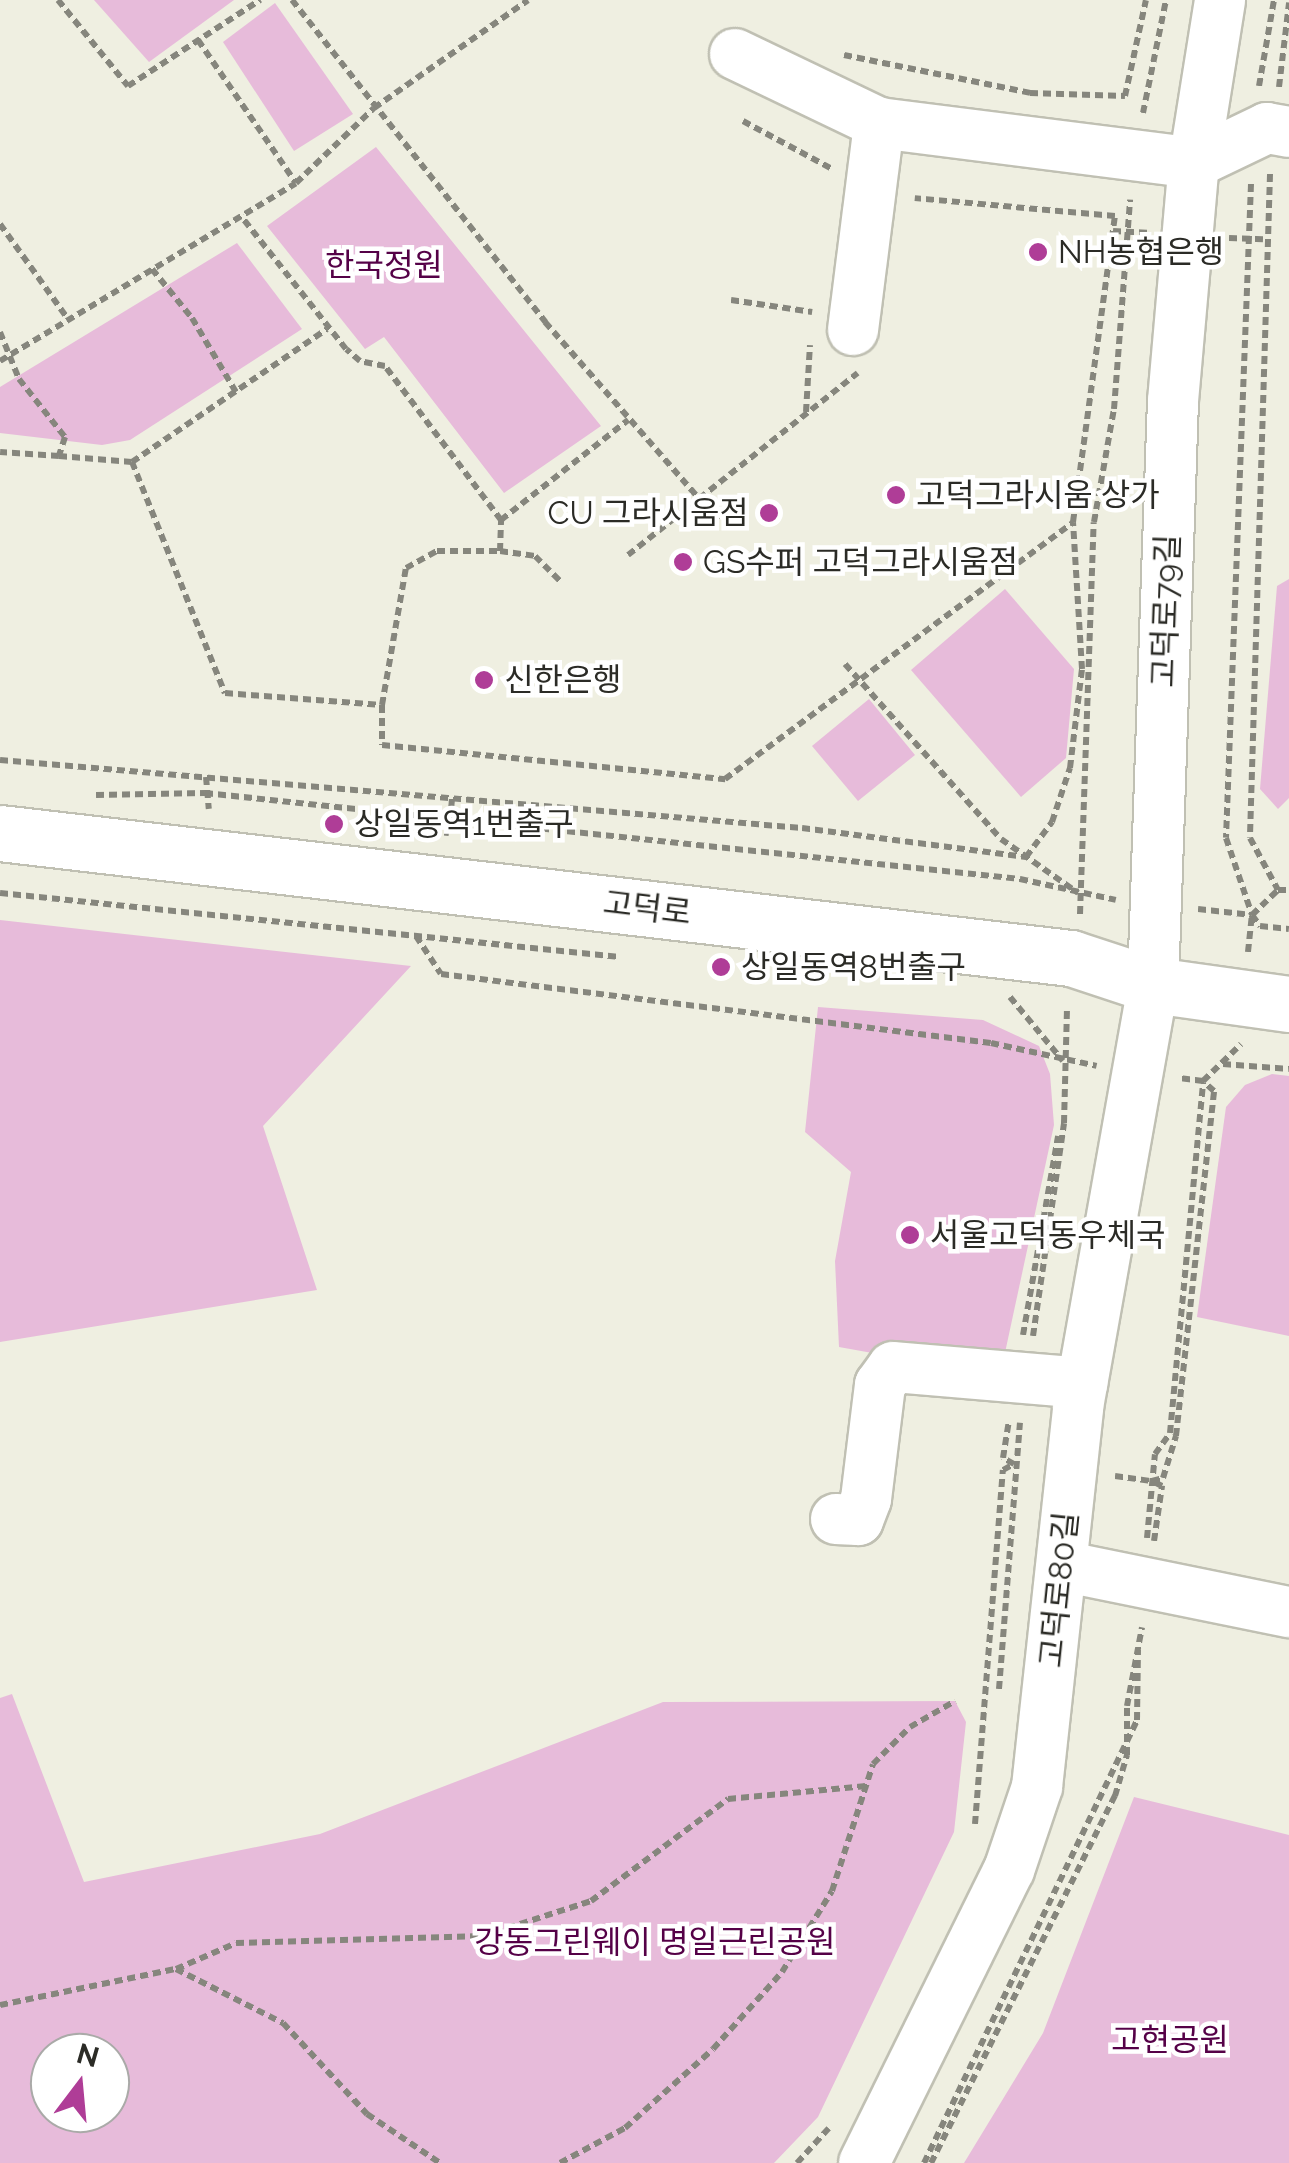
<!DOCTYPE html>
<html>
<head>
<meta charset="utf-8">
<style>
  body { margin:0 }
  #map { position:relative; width:1289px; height:2163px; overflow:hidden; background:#efefe1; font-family:Raleway,"Noto Sans KR",sans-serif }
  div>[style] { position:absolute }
  .green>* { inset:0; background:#e7bbda }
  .path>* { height:6px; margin-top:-3px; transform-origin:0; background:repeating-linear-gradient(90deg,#86867d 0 8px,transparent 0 13px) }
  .roads { filter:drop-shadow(2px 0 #c0c0b3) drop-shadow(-2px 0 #c0c0b3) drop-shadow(0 2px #c0c0b3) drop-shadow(0 -2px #c0c0b3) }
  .minor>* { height:50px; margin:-25px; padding:0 25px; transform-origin:25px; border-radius:25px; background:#fff }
  .major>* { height:55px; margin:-27.5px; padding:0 27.5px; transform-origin:27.5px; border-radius:27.5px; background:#fff }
  .dots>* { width:28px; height:28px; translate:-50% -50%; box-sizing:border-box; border:5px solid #fff; border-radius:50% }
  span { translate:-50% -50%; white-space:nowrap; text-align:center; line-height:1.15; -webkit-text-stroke:9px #fff; paint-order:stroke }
  .poi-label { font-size:32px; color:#2b2b26 }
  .left { translate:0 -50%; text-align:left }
  .right { translate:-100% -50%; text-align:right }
  .park-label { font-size:32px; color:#550147 }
  .street-label { font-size:32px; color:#2b2b26 }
  .north { position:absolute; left:30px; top:2033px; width:100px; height:100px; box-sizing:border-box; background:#fff; border:2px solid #aaaaa8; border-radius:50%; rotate:16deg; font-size:28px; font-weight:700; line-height:40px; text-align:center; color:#2b2b26 }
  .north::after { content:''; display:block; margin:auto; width:35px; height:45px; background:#af3d97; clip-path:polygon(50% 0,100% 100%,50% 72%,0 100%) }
</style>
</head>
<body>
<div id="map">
  <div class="green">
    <i style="clip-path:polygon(94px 0,234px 0,149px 62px)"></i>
    <i style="clip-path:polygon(275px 3px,353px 114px,294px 151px,223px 42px)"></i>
    <i style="clip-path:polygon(376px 147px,601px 426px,504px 493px,384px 337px,365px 349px,267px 226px)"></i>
    <i style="clip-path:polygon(237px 243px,302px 329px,130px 440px,102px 445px,0 433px,0 387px)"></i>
    <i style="clip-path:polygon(1289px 579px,1289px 798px,1278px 809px,1260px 789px,1277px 586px)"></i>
    <i style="clip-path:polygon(1005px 589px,1074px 669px,1066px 758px,1021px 797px,911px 670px)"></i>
    <i style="clip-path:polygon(869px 699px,915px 755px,858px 801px,812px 746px)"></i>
    <i style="clip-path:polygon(0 920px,411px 966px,263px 1126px,317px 1290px,0 1342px)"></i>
    <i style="clip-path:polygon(818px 1007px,983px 1020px,1039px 1046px,1050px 1074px,1054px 1125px,1000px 1376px,839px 1347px,835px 1261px,851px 1172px,805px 1132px)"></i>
    <i style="clip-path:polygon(1272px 1074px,1289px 1076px,1289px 1336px,1197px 1317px,1226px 1107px,1245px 1085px)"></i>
    <i style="clip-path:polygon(evenodd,12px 1694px,84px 1882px,320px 1834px,663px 1702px,955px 1701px,966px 1722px,954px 1832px,818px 2117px,774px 2163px,0 2163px,0 1698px,12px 1694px,50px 2053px,110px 2053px,110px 2113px,50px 2113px,50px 2053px)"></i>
    <i style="clip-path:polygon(1134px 1797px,1289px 1835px,1289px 2163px,964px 2163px,1043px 2033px)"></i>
  </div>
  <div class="path">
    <i style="left:58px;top:0;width:111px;rotate:50.9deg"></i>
    <i style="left:128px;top:86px;width:158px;rotate:-33.1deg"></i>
    <i style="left:292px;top:0;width:410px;rotate:51.8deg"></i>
    <i style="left:545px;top:322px;width:263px;rotate:48.9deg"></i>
    <i style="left:198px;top:40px;width:173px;rotate:55.6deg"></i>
    <i style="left:844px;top:55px;width:190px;rotate:11.5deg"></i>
    <i style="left:1030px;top:93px;width:95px;rotate:1.8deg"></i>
    <i style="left:1125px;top:96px;width:98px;rotate:-77.7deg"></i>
    <i style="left:1259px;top:86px;width:87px;rotate:-80.1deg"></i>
    <i style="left:1279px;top:87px;width:85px;rotate:-83.2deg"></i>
    <i style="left:1143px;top:113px;width:115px;rotate:-78.5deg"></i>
    <i style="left:743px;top:121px;width:101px;rotate:28.3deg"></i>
    <i style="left:1270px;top:174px;width:664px;rotate:91.73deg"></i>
    <i style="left:1250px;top:838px;width:59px;rotate:61.7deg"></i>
    <i style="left:1251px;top:184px;width:654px;rotate:92.19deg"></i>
    <i style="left:1226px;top:838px;width:81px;rotate:71.3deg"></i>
    <i style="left:1252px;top:915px;width:14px;rotate:54deg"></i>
    <i style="left:1260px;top:926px;width:29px;rotate:6deg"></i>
    <i style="left:0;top:224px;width:117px;rotate:54.4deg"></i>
    <i style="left:1113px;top:231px;width:34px;rotate:3deg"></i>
    <i style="left:1229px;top:238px;width:34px;rotate:2deg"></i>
    <i style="left:152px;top:269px;width:63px;rotate:50.8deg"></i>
    <i style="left:192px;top:318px;width:86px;rotate:59.3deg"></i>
    <i style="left:731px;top:300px;width:82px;rotate:8.4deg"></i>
    <i style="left:0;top:332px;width:51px;rotate:68deg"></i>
    <i style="left:19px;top:379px;width:74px;rotate:51.6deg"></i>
    <i style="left:65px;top:437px;width:20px;rotate:108deg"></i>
    <i style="left:59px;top:456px;width:59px;rotate:-176.1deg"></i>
    <i style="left:0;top:361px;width:345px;rotate:-31deg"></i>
    <i style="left:296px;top:183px;width:108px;rotate:-43.9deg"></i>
    <i style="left:374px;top:108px;width:188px;rotate:-35deg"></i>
    <i style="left:806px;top:412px;width:67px;rotate:-86.6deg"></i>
    <i style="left:59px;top:456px;width:73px;rotate:4.7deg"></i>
    <i style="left:132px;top:462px;width:249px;rotate:68.1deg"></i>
    <i style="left:225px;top:693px;width:157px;rotate:4.4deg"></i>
    <i style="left:382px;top:705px;width:139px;rotate:-80.1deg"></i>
    <i style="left:406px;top:568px;width:35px;rotate:-29deg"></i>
    <i style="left:437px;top:551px;width:63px"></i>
    <i style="left:500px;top:551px;width:31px;rotate:-88deg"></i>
    <i style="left:501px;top:520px;width:193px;rotate:-127deg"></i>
    <i style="left:385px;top:366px;width:25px;rotate:-169deg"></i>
    <i style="left:360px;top:361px;width:18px;rotate:-139deg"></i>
    <i style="left:346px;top:349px;width:169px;rotate:-128.3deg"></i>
    <i style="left:132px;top:462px;width:236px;rotate:-34.3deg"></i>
    <i style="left:501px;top:520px;width:162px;rotate:-38.2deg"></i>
    <i style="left:500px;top:551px;width:35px;rotate:8deg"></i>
    <i style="left:535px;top:556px;width:37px;rotate:45deg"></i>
    <i style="left:628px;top:555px;width:293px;rotate:-38.4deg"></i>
    <i style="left:845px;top:664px;width:234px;rotate:48.3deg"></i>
    <i style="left:1001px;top:839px;width:94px;rotate:35deg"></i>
    <i style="left:382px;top:705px;width:40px;rotate:90deg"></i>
    <i style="left:382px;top:745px;width:345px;rotate:5.7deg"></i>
    <i style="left:725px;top:779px;width:433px;rotate:-36.4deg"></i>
    <i style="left:0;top:760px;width:805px;rotate:4.85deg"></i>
    <i style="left:802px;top:828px;width:226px;rotate:7.4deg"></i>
    <i style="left:1026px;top:857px;width:44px;rotate:-53.4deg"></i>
    <i style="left:1052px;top:822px;width:57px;rotate:-71.6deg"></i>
    <i style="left:1070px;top:768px;width:100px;rotate:-83.1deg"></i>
    <i style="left:1082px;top:669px;width:147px;rotate:-93.5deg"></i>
    <i style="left:1073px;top:522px;width:309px;rotate:-82.2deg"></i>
    <i style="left:1115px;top:216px;width:201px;rotate:-174.9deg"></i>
    <i style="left:206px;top:777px;width:32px;rotate:85deg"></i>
    <i style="left:96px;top:795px;width:109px;rotate:-1.1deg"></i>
    <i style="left:205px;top:793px;width:820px;rotate:6.02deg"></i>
    <i style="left:1020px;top:879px;width:98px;rotate:12.3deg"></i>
    <i style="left:405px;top:829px;width:44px;rotate:5.2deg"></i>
    <i style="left:449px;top:833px;width:35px;rotate:-85deg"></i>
    <i style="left:0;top:893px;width:623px;rotate:5.89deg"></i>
    <i style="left:1198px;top:909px;width:54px;rotate:6.3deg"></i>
    <i style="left:1080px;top:914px;width:392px;rotate:-88deg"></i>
    <i style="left:1094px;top:522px;width:115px;rotate:-80deg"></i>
    <i style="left:1114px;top:409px;width:210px;rotate:-85.6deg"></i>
    <i style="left:416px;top:936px;width:45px;rotate:56.7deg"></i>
    <i style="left:441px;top:974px;width:554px;rotate:7.15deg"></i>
    <i style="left:991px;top:1043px;width:108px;rotate:12.2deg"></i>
    <i style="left:1248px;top:952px;width:37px;rotate:-84deg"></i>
    <i style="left:1252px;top:915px;width:36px;rotate:-44deg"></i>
    <i style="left:1278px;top:890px;width:11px"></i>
    <i style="left:1010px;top:997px;width:83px;rotate:50.4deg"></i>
    <i style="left:1223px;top:1064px;width:66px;rotate:4.3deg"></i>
    <i style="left:1203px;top:1081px;width:53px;rotate:-44.2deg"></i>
    <i style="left:1023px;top:1335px;width:202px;rotate:-80deg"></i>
    <i style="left:1033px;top:1336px;width:215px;rotate:-81.7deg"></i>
    <i style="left:1064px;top:1123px;width:117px;rotate:-88.5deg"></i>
    <i style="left:1115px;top:1476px;width:37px;rotate:8deg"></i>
    <i style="left:1147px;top:1538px;width:84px;rotate:-84.6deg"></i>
    <i style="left:1155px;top:1454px;width:26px;rotate:-54deg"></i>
    <i style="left:1170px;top:1433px;width:352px;rotate:-84.6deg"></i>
    <i style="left:1154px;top:1541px;width:56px;rotate:-81.7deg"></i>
    <i style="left:1162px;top:1486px;width:11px;rotate:-153deg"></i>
    <i style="left:1152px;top:1481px;width:11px;rotate:-15deg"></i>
    <i style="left:1163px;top:1478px;width:44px;rotate:-72.8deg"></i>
    <i style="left:1176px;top:1436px;width:347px;rotate:-83.7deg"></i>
    <i style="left:1214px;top:1091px;width:15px;rotate:-138deg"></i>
    <i style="left:1203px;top:1081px;width:24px;rotate:-173deg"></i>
    <i style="left:999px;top:1689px;width:267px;rotate:-85.5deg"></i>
    <i style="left:975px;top:1824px;width:355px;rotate:-85.5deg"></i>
    <i style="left:1003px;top:1470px;width:13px;rotate:-29deg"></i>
    <i style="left:1014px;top:1464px;width:13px;rotate:-151deg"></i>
    <i style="left:1003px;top:1458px;width:36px;rotate:-81deg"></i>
    <i style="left:176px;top:1969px;width:65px;rotate:-23.4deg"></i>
    <i style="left:236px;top:1943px;width:247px;rotate:-1.6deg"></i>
    <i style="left:483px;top:1936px;width:114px;rotate:-18deg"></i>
    <i style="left:591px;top:1901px;width:171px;rotate:-36.7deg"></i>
    <i style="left:728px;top:1799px;width:139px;rotate:-5.4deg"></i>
    <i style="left:0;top:2005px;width:180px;rotate:-11.6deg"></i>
    <i style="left:176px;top:1969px;width:120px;rotate:26.8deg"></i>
    <i style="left:283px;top:2023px;width:124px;rotate:47.3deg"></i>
    <i style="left:367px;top:2114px;width:88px;rotate:33.9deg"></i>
    <i style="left:560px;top:2163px;width:74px;rotate:-28.3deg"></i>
    <i style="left:625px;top:2128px;width:118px;rotate:-41.9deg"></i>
    <i style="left:713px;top:2049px;width:103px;rotate:-48.1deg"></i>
    <i style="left:782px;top:1972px;width:95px;rotate:-58.3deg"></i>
    <i style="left:832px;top:1891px;width:133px;rotate:-72.1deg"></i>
    <i style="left:873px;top:1764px;width:52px;rotate:-45deg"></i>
    <i style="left:910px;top:1727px;width:52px;rotate:-30deg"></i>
    <i style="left:797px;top:2163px;width:47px;rotate:-47.6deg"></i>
    <i style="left:924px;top:2163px;width:492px;rotate:-64.3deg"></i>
    <i style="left:1137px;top:1720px;width:70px;rotate:-89.2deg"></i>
    <i style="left:931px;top:2163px;width:411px;rotate:-63.4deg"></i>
    <i style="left:1115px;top:1796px;width:43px;rotate:-73.7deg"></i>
    <i style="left:1127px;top:1755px;width:49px;rotate:-90deg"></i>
    <i style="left:1127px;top:1706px;width:80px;rotate:-79.2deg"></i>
  </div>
  <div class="roads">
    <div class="minor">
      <i style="left:735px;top:54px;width:160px;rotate:25.6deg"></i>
      <i style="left:879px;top:123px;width:318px;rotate:7.2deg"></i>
      <i style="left:1194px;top:163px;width:81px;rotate:-25.6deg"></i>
      <i style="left:1267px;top:128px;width:22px;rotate:10deg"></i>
      <i style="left:853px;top:330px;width:209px;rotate:-82.8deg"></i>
      <i style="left:836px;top:1519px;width:22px;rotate:3deg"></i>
      <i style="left:858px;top:1520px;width:22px;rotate:-69deg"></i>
      <i style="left:866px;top:1499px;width:115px;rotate:-83deg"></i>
      <i style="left:880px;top:1385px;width:22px;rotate:-54deg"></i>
      <i style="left:893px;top:1367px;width:190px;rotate:4.8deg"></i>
      <i style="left:1062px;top:1566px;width:232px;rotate:11.5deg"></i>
      <i style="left:864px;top:2163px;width:327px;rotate:-63.7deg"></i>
      <i style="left:1009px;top:1870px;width:88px;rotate:-71.4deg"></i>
      <i style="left:1037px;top:1787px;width:382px;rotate:-83.8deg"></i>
      <i style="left:1078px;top:1407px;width:429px;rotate:-79.9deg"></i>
      <i style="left:1153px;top:985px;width:584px;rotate:-88.04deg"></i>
      <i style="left:1173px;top:401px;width:239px;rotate:-85deg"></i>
      <i style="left:1194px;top:163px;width:165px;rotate:-80.9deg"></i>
    </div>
    <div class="major">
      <i style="left:0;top:833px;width:1078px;rotate:6.66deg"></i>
      <i style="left:1071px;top:958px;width:86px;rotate:18.2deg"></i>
      <i style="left:1153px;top:985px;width:137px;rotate:8deg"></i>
    </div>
  </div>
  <div class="dots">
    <i style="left:1038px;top:252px;background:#af3d97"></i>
    <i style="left:896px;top:495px;background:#af3d97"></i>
    <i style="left:769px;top:513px;background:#af3d97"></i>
    <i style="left:683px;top:562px;background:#af3d97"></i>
    <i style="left:484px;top:680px;background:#af3d97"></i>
    <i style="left:334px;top:824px;background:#af3d97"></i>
    <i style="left:721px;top:967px;background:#af3d97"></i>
    <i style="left:910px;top:1235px;background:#af3d97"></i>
  </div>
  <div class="poi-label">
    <span class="left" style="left:1058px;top:252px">NH농협은행</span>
    <span class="left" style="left:916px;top:495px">고덕그라시움 상가</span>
    <span class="right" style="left:749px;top:513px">CU 그라시움점</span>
    <span class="left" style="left:703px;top:562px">GS수퍼 고덕그라시움점</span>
    <span class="left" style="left:504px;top:680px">신한은행</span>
    <span class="left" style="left:354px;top:824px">상일동역1번출구</span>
    <span class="left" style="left:741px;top:967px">상일동역8번출구</span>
    <span class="left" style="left:930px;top:1235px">서울고덕동우체국</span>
  </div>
  <div class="park-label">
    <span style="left:384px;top:265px">한국정원</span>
    <span style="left:655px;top:1942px">강동그린웨이 명일근린공원</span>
    <span style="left:1170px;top:2040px">고현공원</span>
  </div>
  <div class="street-label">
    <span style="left:1166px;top:611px;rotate:-88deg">고덕로79길</span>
    <span style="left:647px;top:908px;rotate:7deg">고덕로</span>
    <span style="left:1059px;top:1590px;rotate:-84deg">고덕로80길</span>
  </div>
  <div class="north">N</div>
</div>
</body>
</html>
